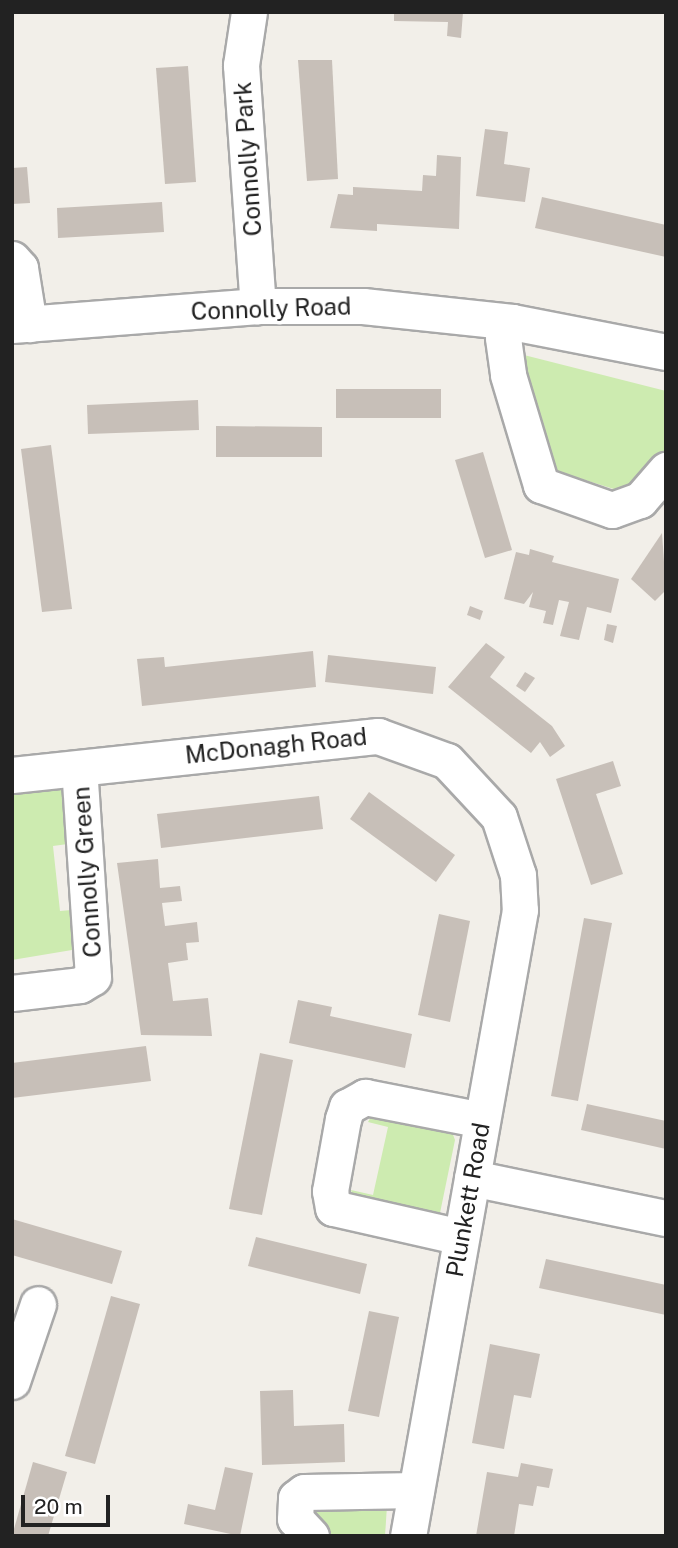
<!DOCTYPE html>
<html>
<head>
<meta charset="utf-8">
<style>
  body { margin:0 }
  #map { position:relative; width:678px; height:1548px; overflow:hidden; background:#f2efe9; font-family:"Public Sans",sans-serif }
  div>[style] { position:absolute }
  .grass>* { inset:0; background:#cdebb0 }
  .building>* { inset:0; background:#c7bfb8 }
  .roads { filter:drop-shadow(2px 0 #a9a9a9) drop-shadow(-2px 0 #a9a9a9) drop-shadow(0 2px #a9a9a9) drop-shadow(0 -2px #a9a9a9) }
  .minor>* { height:35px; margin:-17.5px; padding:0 17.5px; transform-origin:17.5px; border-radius:17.5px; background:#fff }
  span { translate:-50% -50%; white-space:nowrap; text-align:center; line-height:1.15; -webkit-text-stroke:7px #fff; paint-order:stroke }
  .street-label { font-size:24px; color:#222 }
  .frame { position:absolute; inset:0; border:14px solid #222; pointer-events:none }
  .scale { position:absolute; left:21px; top:1495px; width:89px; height:32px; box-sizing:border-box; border:4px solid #222; border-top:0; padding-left:9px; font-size:21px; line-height:24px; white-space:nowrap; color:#222; -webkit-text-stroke:5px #fff; paint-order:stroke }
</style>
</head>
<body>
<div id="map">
  <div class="grass">
    <i style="clip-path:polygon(520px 354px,666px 391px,666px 456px,644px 480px,617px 490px,553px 470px,545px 464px)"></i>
    <i style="clip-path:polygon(58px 787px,66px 790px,75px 843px,53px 846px,60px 911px,83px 909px,78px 949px,12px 960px,12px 790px)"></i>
    <i style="clip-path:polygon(372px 1115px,451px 1129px,455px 1140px,440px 1213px,353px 1197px,351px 1190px,373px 1195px,388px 1127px,368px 1122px)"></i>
    <i style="clip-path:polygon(387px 1506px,385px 1536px,324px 1536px,307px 1509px)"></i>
  </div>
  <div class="building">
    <i style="clip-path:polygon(394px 12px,463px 12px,461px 38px,447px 36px,448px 22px,394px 21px)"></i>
    <i style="clip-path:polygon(298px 60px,332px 60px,338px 179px,307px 181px)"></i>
    <i style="clip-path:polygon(188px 66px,196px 182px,165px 184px,156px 68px)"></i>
    <i style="clip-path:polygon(485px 129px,508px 132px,504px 164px,530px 168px,525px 202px,476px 196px)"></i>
    <i style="clip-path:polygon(437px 155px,461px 157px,459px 229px,377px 224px,377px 231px,330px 228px,338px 194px,353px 195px,353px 187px,422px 191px,423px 175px,436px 176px)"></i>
    <i style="clip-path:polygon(27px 167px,30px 203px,12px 204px,12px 168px)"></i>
    <i style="clip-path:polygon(542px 197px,666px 225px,666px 257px,535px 228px)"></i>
    <i style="clip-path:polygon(162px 202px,164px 232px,58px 238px,57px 208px)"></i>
    <i style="clip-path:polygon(336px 389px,441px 389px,441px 418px,336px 418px)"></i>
    <i style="clip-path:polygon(198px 400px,199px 430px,88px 434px,87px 405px)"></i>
    <i style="clip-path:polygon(216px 426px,322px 427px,322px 457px,216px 457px)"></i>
    <i style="clip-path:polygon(51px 445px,72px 609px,42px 612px,21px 449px)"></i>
    <i style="clip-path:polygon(483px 452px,512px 550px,485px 558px,455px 460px)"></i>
    <i style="clip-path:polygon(662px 533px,666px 590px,655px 601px,631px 579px)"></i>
    <i style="clip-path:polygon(530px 549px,554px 556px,552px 562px,619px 579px,611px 613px,587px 607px,579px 640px,560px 636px,569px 602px,559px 600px,553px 625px,543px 623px,546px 611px,529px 607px,533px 592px,524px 604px,504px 599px,516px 552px,529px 555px)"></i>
    <i style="clip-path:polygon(470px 606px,483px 611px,480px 620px,467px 615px)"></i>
    <i style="clip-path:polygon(607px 624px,617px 626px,613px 643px,604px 640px)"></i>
    <i style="clip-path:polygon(486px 643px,505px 657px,490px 677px,552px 726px,565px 746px,550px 757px,540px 742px,531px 753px,448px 687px)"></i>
    <i style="clip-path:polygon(313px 651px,316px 687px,142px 706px,137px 659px,164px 657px,165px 667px)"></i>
    <i style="clip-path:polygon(328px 655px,436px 667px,433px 694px,325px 682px)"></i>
    <i style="clip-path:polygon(525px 672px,535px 678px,525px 692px,516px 686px)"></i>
    <i style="clip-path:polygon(613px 761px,621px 786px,596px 794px,623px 874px,591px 885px,556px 779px)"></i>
    <i style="clip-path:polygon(369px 792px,455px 855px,436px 882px,350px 819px)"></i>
    <i style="clip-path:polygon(319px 796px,323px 829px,161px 848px,157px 814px)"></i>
    <i style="clip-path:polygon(158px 859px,160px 888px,180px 886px,182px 901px,162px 903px,165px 926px,197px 922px,199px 942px,186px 943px,188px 960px,168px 963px,173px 1001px,208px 998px,212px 1036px,141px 1035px,117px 863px)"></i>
    <i style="clip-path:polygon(439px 914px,470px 921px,450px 1022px,418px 1015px)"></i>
    <i style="clip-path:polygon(584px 918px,612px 923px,578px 1101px,551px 1096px)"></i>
    <i style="clip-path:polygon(298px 1000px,332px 1007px,330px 1016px,412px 1034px,405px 1068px,289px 1043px)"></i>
    <i style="clip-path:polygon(146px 1046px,151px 1081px,12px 1098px,12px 1063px)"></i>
    <i style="clip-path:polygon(260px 1053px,293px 1060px,262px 1215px,229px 1209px)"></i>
    <i style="clip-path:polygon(587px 1104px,666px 1121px,666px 1149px,581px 1130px)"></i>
    <i style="clip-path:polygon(12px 1219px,122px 1251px,112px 1284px,12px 1255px)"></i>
    <i style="clip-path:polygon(256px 1237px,367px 1264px,360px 1294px,248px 1266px)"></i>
    <i style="clip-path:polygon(546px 1259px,666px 1285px,666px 1315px,539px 1288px)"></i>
    <i style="clip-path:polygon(111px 1296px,140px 1304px,95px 1464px,65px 1456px)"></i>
    <i style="clip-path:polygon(369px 1311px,399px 1317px,379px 1417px,348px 1411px)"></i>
    <i style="clip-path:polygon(490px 1344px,540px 1354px,531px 1398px,514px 1395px,504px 1449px,472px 1443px)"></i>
    <i style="clip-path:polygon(293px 1390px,294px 1426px,344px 1424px,345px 1462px,262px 1465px,260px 1391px)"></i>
    <i style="clip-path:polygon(33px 1462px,67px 1472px,48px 1536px,12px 1536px)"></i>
    <i style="clip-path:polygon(521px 1463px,553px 1469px,549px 1488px,537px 1486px,533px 1506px,519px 1504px,514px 1536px,476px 1536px,487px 1472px,518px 1477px)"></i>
    <i style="clip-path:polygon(225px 1467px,253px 1473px,240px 1536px,184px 1524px,188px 1504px,215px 1510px)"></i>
  </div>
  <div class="roads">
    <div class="minor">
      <i style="left:249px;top:12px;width:54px;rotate:98.6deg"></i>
      <i style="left:241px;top:65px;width:242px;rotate:86deg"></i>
      <i style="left:12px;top:259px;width:12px;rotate:48deg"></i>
      <i style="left:20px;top:268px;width:57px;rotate:80.9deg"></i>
      <i style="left:512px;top:322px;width:18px;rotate:119deg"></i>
      <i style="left:503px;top:338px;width:37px;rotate:82deg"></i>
      <i style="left:508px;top:375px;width:115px;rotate:73.3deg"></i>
      <i style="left:541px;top:485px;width:75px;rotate:19.4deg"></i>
      <i style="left:612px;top:510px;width:30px;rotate:-20deg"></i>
      <i style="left:640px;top:500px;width:40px;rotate:-49deg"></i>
      <i style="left:12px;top:325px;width:247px;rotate:-4.4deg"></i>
      <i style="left:258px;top:306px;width:105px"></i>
      <i style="left:363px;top:306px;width:150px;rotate:6.1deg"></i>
      <i style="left:512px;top:322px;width:157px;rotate:11deg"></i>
      <i style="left:12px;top:775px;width:368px;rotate:-6.1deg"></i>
      <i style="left:378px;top:736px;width:73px;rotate:19.9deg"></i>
      <i style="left:447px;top:761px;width:76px;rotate:47.1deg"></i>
      <i style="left:499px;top:817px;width:61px;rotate:71.9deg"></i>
      <i style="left:518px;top:875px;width:35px;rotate:87deg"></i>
      <i style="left:520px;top:910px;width:636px;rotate:100.14deg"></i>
      <i style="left:12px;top:993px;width:68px;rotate:-6.7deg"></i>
      <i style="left:80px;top:985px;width:15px;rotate:-32deg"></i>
      <i style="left:93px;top:977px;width:209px;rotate:-93.8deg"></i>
      <i style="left:472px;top:1178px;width:198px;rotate:11.7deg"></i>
      <i style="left:461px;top:1237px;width:131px;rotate:-167.2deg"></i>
      <i style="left:333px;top:1208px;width:17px;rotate:-100deg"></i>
      <i style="left:330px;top:1191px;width:73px;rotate:-79.8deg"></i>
      <i style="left:343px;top:1119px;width:13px;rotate:-72deg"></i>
      <i style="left:347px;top:1107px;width:21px;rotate:-29deg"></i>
      <i style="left:365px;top:1097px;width:119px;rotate:11.1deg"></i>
      <i style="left:12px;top:1381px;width:81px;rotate:-71.3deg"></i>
      <i style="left:311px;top:1536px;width:23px;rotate:-133deg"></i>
      <i style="left:295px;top:1519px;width:21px;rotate:-87deg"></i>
      <i style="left:296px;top:1498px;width:10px;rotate:-37deg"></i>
      <i style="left:304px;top:1492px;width:112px;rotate:-1deg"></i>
    </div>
  </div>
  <div class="street-label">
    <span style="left:248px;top:159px;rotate:-94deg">Connolly Park</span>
    <span style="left:271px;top:309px;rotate:-2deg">Connolly Road</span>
    <span style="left:276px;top:746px;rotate:-6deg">McDonagh Road</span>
    <span style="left:87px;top:872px;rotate:-94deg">Connolly Green</span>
    <span style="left:468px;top:1200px;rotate:-80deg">Plunkett Road</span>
  </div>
  <div class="frame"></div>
  <div class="scale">20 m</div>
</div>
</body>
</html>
